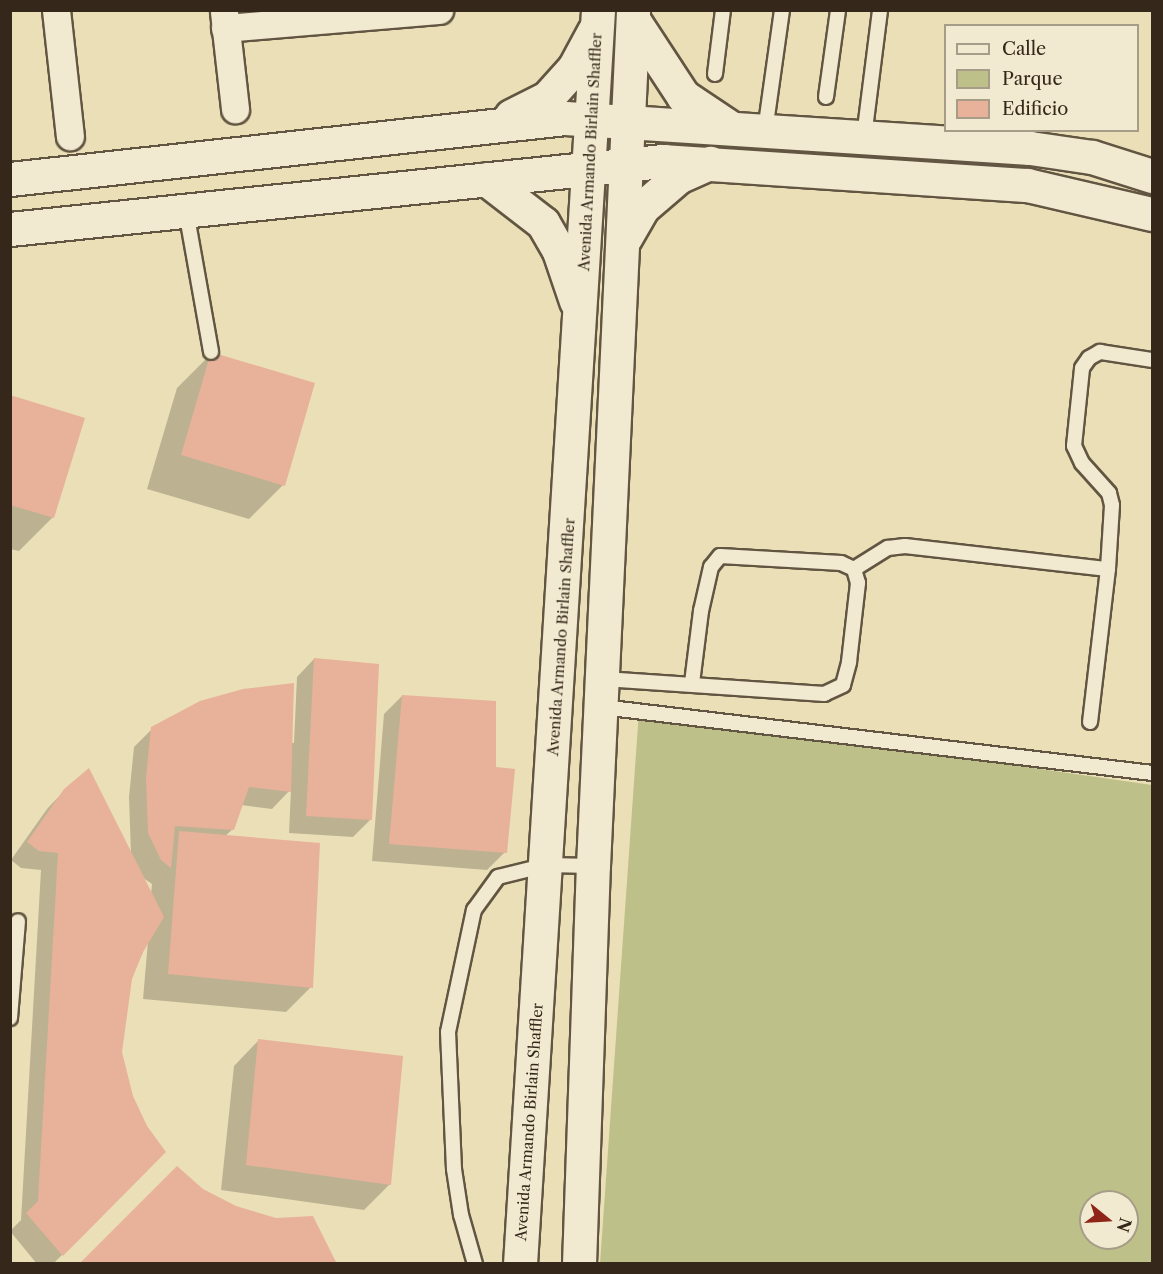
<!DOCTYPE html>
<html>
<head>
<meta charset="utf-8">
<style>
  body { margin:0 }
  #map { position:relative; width:1163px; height:1274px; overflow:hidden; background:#ebdfb7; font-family:"Libre Caslon Text",serif }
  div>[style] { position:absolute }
  .green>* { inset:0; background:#bec089 }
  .shadow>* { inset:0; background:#0003 }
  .building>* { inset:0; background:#e8b19a }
  .roads { filter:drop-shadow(2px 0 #625642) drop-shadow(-2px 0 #625642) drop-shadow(0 2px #625642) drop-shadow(0 -2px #625642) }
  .lane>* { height:14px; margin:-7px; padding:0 7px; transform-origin:7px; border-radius:7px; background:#f2ead0 }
  .street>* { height:27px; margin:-13.5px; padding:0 13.5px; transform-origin:13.5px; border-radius:13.5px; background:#f2ead0 }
  .secondary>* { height:33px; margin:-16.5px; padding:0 16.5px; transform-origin:16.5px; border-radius:16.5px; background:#f2ead0 }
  span { translate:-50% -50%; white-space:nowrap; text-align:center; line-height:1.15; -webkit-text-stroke:4.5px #f2ead0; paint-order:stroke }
  .street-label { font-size:15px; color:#35281b }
  .frame { position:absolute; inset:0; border:12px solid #35281b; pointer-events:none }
  .legend { position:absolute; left:944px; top:24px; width:195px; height:108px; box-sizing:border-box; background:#f2ead0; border:2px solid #a69c88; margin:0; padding:8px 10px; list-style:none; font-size:18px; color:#35281b }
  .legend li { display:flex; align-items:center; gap:12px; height:30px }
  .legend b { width:30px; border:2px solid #a69c88 }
  .north { position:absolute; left:1079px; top:1190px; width:60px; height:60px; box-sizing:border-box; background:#f2ead0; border:2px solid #a69c88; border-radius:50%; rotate:108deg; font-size:16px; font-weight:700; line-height:24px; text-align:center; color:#35281b }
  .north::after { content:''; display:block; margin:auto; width:21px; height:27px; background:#8f2418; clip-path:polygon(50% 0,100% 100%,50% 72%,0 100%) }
</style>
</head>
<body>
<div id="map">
  <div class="green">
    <i style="clip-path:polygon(evenodd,639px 711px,1152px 785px,1152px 1263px,600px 1264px,639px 711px,1091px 1202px,1127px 1202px,1127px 1238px,1091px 1238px,1091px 1202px)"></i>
  </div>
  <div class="shadow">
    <i style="clip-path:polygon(211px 354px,283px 485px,249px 519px,147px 489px,177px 388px)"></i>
    <i style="clip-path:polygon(10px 397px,53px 517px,19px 551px,10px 549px)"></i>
    <i style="clip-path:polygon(evenodd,314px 659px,371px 819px,353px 837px,289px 833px,291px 789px,272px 809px,241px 805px,233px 829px,225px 836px,311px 987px,286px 1012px,143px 999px,148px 941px,131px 978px,121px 1052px,131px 1096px,145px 1126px,164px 1152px,53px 1264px,37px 1264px,10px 1231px,21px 1220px,41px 870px,21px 868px,11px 860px,47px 809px,65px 790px,131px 854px,129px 797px,134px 747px,152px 729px,294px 743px,297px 677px,314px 659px,142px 877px,152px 884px,151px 894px,142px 877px)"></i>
    <i style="clip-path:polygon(402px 696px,494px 769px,505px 852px,487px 870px,372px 861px,384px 714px)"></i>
    <i style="clip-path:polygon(259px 1040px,390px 1184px,364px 1210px,221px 1190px,234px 1066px)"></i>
  </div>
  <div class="building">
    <i style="clip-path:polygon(211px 352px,315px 383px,285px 486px,181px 455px)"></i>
    <i style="clip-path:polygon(10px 395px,85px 418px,54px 518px,10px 505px)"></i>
    <i style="clip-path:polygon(314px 658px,379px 664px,372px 820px,306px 816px)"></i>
    <i style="clip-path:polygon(294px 683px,291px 792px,249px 787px,234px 830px,175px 826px,171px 868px,161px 860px,148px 833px,146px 778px,151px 727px,200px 701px,243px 689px)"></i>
    <i style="clip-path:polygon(402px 695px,496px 701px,496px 767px,515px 769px,507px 853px,389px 844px)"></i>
    <i style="clip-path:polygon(89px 768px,164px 917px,143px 952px,132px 979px,122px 1052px,133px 1096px,147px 1126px,166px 1152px,63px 1256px,26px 1213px,38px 1201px,58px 853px,39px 851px,27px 842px,64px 789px)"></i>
    <i style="clip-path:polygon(179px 831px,320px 843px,313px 988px,168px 974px)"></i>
    <i style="clip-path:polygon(258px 1039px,403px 1056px,391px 1185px,246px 1165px)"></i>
    <i style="clip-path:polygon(177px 1166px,203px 1189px,236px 1206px,276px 1218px,313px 1216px,337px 1264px,79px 1264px)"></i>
  </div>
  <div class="roads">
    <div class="lane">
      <i style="left:715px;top:74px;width:64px;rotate:-82.9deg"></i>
      <i style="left:826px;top:97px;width:88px;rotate:-82.1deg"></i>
      <i style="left:765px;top:131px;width:122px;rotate:-82deg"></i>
      <i style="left:864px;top:137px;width:128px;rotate:-82.8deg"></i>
      <i style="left:186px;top:211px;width:143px;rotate:79.9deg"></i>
      <i style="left:854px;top:569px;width:40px;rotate:-32deg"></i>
      <i style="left:888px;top:548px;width:17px;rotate:-7deg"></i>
      <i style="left:905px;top:546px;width:204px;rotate:6.5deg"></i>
      <i style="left:1108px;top:569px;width:154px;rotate:96.7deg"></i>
      <i style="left:1108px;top:569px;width:64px;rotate:-86.4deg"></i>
      <i style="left:1112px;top:505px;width:12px;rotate:-104deg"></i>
      <i style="left:1109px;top:493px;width:40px;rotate:-132deg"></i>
      <i style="left:1082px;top:463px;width:19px;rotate:-115deg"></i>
      <i style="left:1074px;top:446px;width:78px;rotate:-84.1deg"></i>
      <i style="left:1082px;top:368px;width:12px;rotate:-55deg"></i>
      <i style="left:1089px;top:358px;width:13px;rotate:-29deg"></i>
      <i style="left:1100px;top:352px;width:53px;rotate:8.7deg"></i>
      <i style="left:604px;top:679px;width:221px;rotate:3.9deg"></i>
      <i style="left:824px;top:694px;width:21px;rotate:-25deg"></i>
      <i style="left:843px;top:685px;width:24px;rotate:-75deg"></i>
      <i style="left:849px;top:662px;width:80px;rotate:-83.5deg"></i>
      <i style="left:858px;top:583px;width:15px;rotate:-106deg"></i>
      <i style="left:854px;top:569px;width:14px;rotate:-155deg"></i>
      <i style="left:841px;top:563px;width:121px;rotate:-176.7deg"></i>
      <i style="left:720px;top:556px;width:14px;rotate:129deg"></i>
      <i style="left:711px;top:567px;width:45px;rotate:102.8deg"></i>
      <i style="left:701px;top:611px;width:73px;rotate:97.1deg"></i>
      <i style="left:602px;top:707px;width:554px;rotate:6.84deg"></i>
      <i style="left:10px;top:1018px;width:97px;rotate:-85.3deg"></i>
      <i style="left:475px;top:1264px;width:51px;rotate:-105.9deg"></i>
      <i style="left:461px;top:1215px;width:47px;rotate:-98.7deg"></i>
      <i style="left:454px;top:1169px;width:137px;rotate:-92.5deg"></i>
      <i style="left:448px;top:1032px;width:125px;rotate:-78deg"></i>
      <i style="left:474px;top:910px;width:41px;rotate:-54deg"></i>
      <i style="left:498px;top:877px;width:50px;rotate:-13.8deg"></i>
      <i style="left:547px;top:865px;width:46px;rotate:1.2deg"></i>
    </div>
    <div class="street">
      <i style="left:56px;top:10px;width:127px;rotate:83.7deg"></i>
      <i style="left:224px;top:12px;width:98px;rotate:83.5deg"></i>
      <i style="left:225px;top:28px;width:215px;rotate:-4.8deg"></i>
    </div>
    <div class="secondary">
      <i style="left:634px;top:21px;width:90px;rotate:56.8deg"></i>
      <i style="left:683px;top:96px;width:58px;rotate:33.7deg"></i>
      <i style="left:511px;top:116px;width:40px;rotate:-26.6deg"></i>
      <i style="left:547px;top:98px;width:40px;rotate:-48deg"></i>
      <i style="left:574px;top:68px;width:42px;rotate:-61.6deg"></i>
      <i style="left:10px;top:179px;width:558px;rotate:-6.27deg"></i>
      <i style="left:565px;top:118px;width:466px;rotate:3.7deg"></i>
      <i style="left:1030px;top:148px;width:63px;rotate:8.3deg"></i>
      <i style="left:1092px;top:157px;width:63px;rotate:17.6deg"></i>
      <i style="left:486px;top:179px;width:72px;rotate:37.7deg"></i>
      <i style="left:543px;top:223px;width:32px;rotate:60deg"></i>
      <i style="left:559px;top:251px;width:53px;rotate:71.2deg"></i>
      <i style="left:10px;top:229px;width:657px;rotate:-5.95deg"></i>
      <i style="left:663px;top:161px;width:365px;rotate:3.8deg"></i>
      <i style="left:1027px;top:185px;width:128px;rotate:13.1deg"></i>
      <i style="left:625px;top:238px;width:34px;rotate:-60deg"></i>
      <i style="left:642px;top:208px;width:48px;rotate:-40.7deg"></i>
      <i style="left:678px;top:177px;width:35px;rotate:-24deg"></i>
      <i style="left:520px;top:1264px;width:1256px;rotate:-86.44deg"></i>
      <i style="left:579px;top:1264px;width:398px;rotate:-88deg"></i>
      <i style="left:593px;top:866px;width:857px;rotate:-87.32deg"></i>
    </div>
  </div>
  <div class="street-label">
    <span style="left:590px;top:152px;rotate:-87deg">Avenida Armando Birlain Shaffler</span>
    <span style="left:561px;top:637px;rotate:-86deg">Avenida Armando Birlain Shaffler</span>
    <span style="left:529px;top:1122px;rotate:-86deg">Avenida Armando Birlain Shaffler</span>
  </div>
  <div class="frame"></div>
  <ul class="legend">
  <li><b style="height:8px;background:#f2ead0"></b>Calle</li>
  <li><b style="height:16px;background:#bec089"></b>Parque</li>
  <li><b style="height:16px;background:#e8b19a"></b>Edificio</li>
  </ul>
  <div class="north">N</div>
</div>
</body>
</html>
